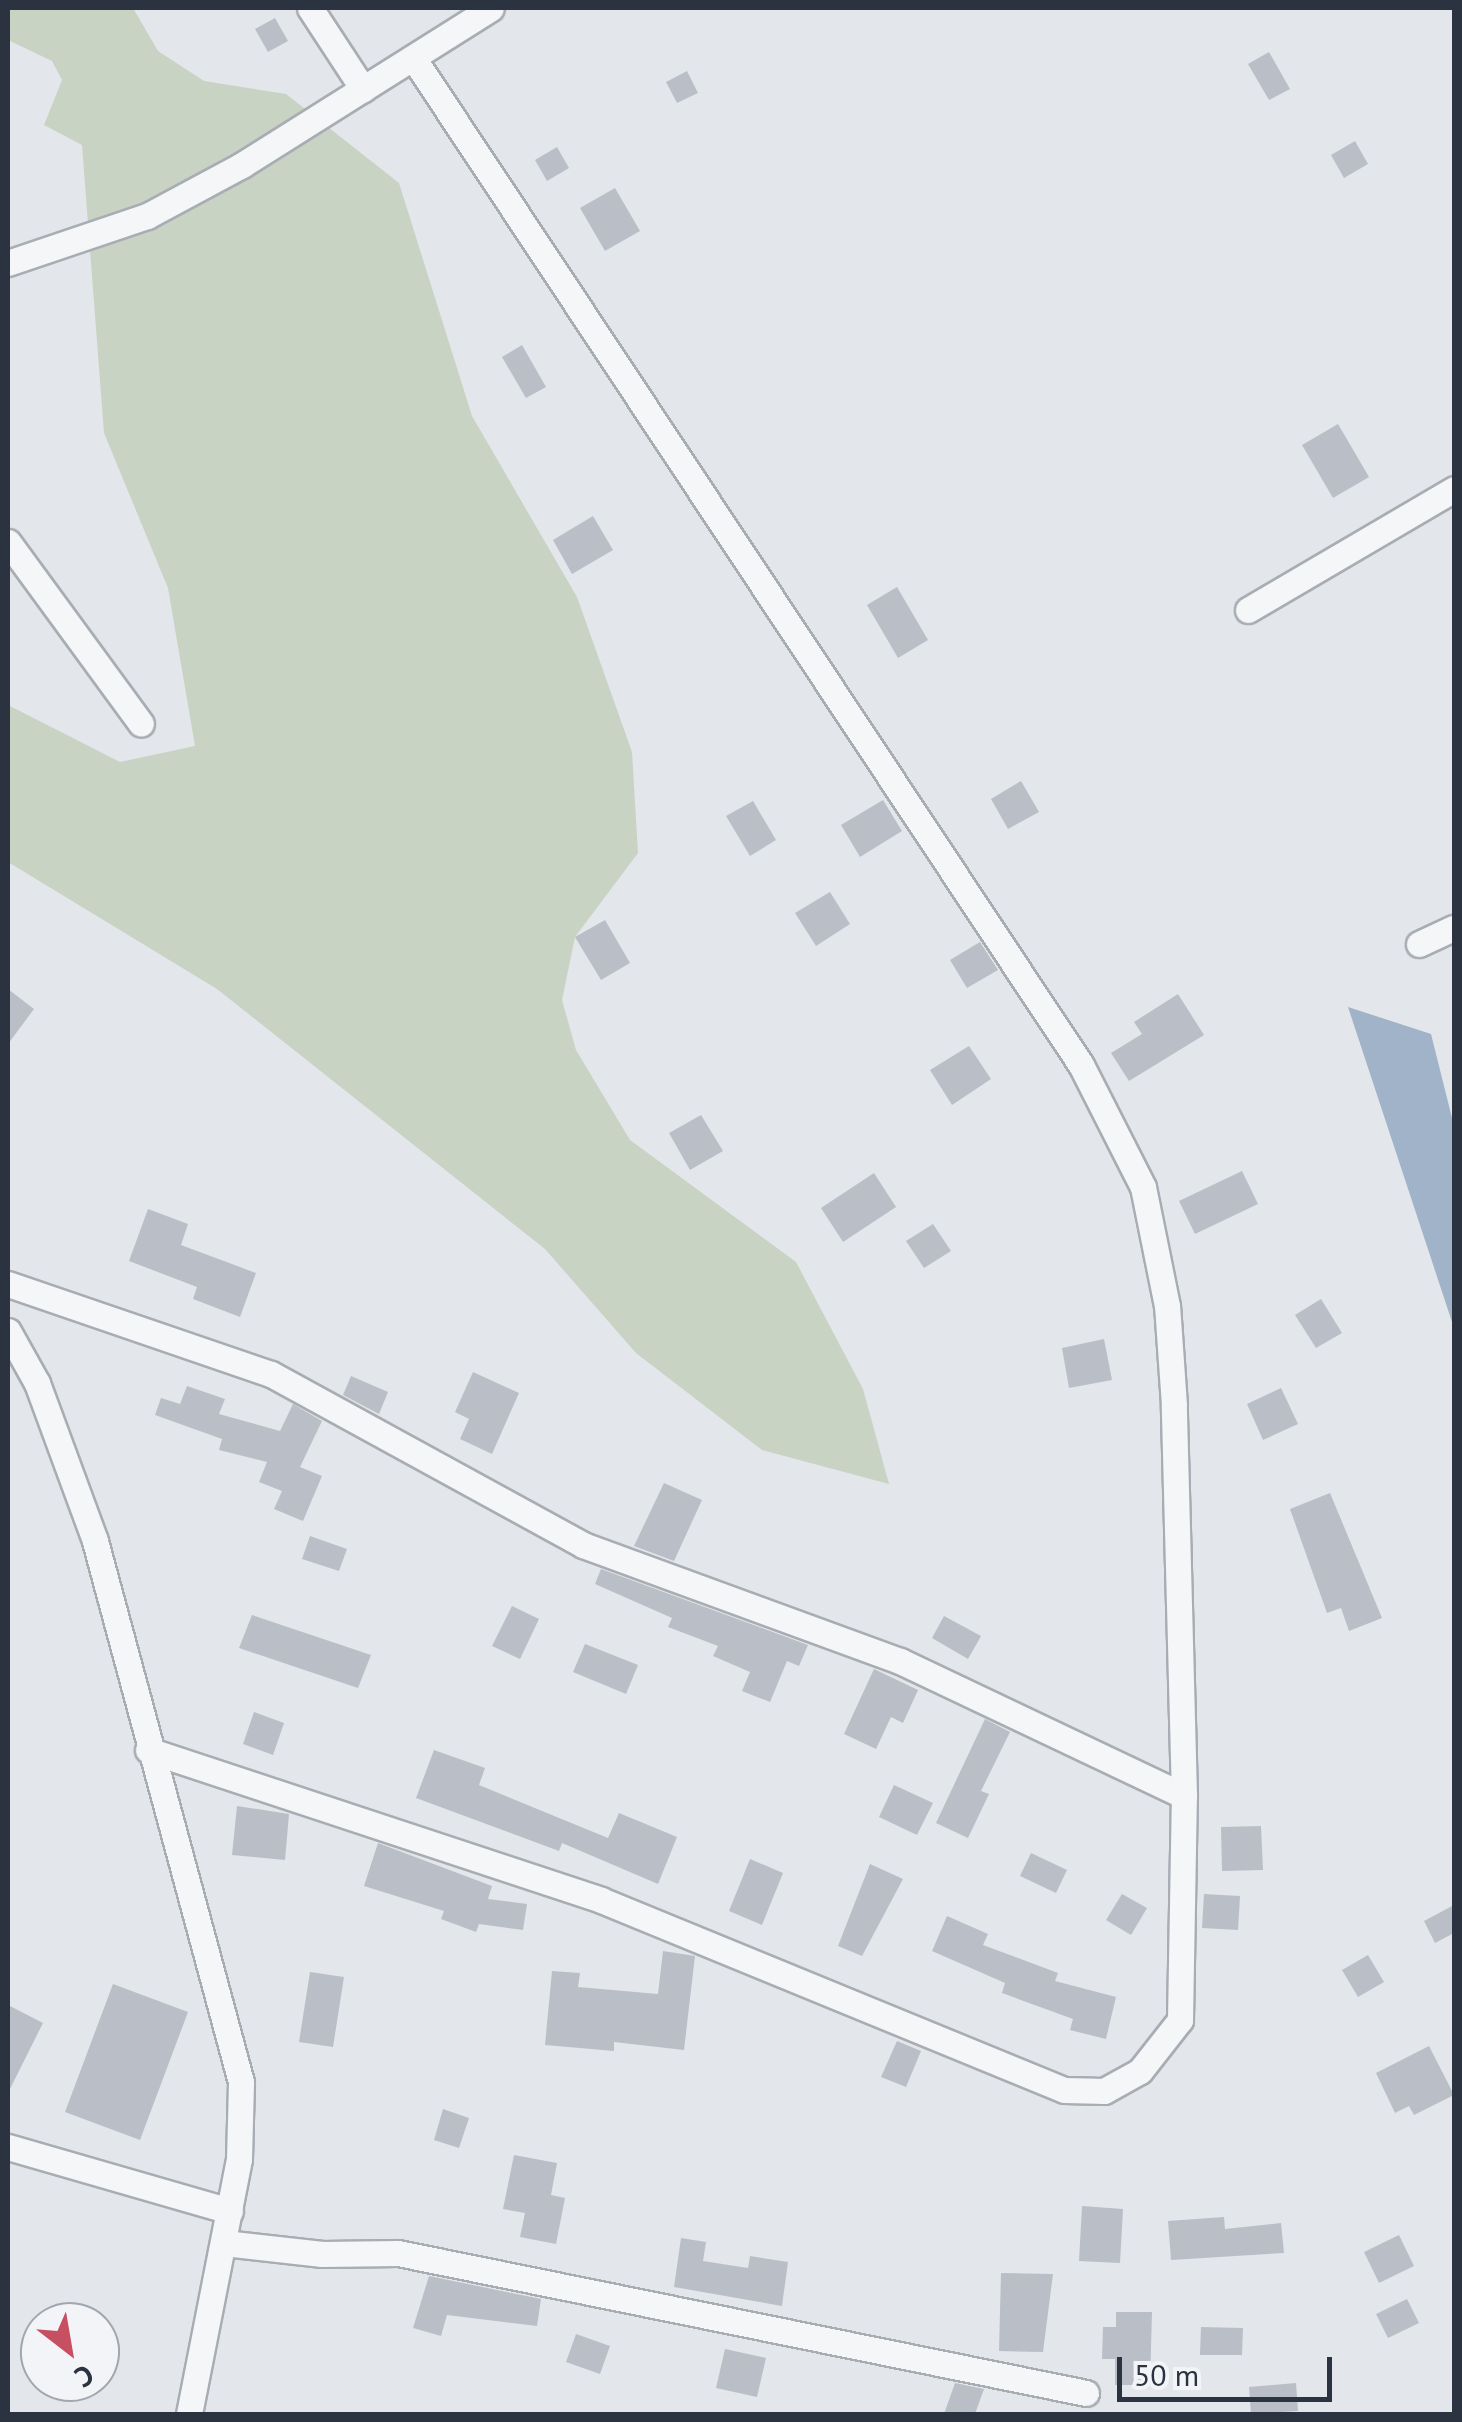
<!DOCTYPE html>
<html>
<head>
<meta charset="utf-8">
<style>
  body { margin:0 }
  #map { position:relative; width:1462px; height:2422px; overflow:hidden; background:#e3e6ea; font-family:"PT Sans",sans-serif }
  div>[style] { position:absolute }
  .green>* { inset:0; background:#c8d3c4 }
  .water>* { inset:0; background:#a0b3c8 }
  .building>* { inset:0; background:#babfc7 }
  .roads { filter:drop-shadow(2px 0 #a8adb4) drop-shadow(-2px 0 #a8adb4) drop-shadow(0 2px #a8adb4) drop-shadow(0 -2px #a8adb4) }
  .minor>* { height:25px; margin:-12.5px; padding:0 12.5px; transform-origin:12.5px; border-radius:12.5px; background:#f5f6f8 }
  span { translate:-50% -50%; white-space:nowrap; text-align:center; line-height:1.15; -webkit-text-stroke:10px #f2f4f7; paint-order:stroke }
  .frame { position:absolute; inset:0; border:10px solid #2b3341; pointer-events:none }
  .north { position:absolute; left:20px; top:2302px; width:100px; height:100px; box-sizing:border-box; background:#f2f4f7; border:2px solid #a2a7ae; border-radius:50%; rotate:149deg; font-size:28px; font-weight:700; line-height:40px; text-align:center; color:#2b3341 }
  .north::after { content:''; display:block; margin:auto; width:35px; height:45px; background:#c74f62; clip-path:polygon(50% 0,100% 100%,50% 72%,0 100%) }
  .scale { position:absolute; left:1117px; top:2357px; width:215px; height:45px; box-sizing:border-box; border:5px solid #2b3341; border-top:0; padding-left:12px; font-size:30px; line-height:35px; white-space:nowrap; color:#2b3341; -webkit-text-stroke:8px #f2f4f7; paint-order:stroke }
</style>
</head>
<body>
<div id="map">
  <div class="green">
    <i style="clip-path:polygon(8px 8px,133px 8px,158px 51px,204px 81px,286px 94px,399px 183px,472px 416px,577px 597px,632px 752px,638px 853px,575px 937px,562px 1000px,576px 1050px,630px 1140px,796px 1262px,863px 1389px,889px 1484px,762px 1450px,636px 1353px,545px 1249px,217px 989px,8px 862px,8px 705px,120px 762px,195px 746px,168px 588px,104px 433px,82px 145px,44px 125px,62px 80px,52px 61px,8px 40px)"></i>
  </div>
  <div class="water">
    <i style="clip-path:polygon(1348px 1007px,1431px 1034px,1454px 1126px,1454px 1328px)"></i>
  </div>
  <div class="building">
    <i style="clip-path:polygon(275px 18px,288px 41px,268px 52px,255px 29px)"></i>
    <i style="clip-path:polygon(1269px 52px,1290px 89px,1269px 100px,1248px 64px)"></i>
    <i style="clip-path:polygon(687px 71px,698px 93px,677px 103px,666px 82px)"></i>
    <i style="clip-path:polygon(1355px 141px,1368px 164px,1344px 178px,1331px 155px)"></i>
    <i style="clip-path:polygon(557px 147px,569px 168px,547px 181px,535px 160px)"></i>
    <i style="clip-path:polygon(615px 188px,640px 231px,605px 251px,580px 208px)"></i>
    <i style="clip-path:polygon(522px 345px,546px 387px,526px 398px,502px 357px)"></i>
    <i style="clip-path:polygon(1338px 424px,1369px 477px,1333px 498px,1302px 445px)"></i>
    <i style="clip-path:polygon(593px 516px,613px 550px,572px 574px,553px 540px)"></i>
    <i style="clip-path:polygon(897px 587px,928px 640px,898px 658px,867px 605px)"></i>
    <i style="clip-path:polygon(1021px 781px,1039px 812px,1008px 829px,991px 799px)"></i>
    <i style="clip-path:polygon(883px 800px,902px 831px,860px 857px,841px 825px)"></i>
    <i style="clip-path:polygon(753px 801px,776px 840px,750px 856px,726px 816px)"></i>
    <i style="clip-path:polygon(830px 892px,850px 924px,816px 946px,795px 913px)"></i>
    <i style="clip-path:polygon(605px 920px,630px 963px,601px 980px,575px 937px)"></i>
    <i style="clip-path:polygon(980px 942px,998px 970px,967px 988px,950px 960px)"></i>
    <i style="clip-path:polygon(8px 989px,34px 1009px,8px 1044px)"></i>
    <i style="clip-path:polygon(1178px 994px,1204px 1035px,1129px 1081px,1111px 1053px,1142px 1034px,1134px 1022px)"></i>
    <i style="clip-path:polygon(969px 1046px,991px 1079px,952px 1105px,930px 1070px)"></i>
    <i style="clip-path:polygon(701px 1115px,723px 1151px,690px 1170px,669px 1133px)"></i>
    <i style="clip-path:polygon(1242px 1171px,1258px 1204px,1195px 1234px,1179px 1201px)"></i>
    <i style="clip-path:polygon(874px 1173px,896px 1207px,843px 1242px,821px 1208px)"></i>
    <i style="clip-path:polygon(148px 1209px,188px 1224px,181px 1245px,256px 1273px,240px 1317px,193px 1299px,197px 1287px,129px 1261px)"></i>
    <i style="clip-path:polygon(933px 1224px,951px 1251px,924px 1268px,906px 1241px)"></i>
    <i style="clip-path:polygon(1321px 1299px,1342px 1333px,1316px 1348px,1295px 1315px)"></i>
    <i style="clip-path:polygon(1104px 1339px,1112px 1380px,1069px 1388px,1062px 1348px)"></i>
    <i style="clip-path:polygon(473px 1372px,519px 1393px,492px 1454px,460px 1439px,469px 1419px,455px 1412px)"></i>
    <i style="clip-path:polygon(351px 1376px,388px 1392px,379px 1414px,343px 1395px)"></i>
    <i style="clip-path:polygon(187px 1386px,225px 1399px,219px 1414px,280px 1431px,293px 1404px,322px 1421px,300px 1467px,322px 1476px,303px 1521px,274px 1509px,282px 1491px,259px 1482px,267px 1462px,219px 1450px,222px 1439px,155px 1415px,161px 1398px,180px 1404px)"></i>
    <i style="clip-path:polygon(1281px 1388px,1298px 1424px,1263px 1440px,1247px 1404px)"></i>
    <i style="clip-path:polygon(664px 1483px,702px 1500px,674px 1561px,634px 1546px)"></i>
    <i style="clip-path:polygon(1330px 1493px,1382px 1618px,1349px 1631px,1341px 1608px,1327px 1613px,1290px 1509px)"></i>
    <i style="clip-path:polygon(310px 1536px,347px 1549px,339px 1571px,302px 1559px)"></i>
    <i style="clip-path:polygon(601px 1569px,808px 1645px,799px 1666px,787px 1661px,770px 1702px,742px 1691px,750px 1672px,713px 1656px,718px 1646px,668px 1627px,672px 1618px,595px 1584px)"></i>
    <i style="clip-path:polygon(512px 1606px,539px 1619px,520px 1659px,492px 1646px)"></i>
    <i style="clip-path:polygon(252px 1615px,371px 1655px,358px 1688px,239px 1648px)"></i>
    <i style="clip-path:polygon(944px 1616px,981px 1636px,968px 1659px,932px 1638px)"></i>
    <i style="clip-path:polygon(585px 1644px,638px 1665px,626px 1694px,573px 1672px)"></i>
    <i style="clip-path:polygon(874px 1669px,918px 1690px,903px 1723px,891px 1717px,876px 1749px,844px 1734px)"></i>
    <i style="clip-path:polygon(254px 1712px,284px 1723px,273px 1755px,243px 1744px)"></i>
    <i style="clip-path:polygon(985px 1719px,1010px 1732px,981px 1791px,989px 1794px,968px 1838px,936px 1823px)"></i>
    <i style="clip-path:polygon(434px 1750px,485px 1768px,479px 1785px,608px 1838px,619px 1813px,677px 1837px,658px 1884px,562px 1843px,559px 1851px,416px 1798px)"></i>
    <i style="clip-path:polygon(894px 1785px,933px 1803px,917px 1835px,879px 1817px)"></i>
    <i style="clip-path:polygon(237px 1806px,289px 1814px,285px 1860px,232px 1855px)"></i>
    <i style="clip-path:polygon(1261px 1826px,1263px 1870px,1222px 1871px,1221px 1827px)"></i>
    <i style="clip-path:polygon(378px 1843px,492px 1886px,488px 1899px,527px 1904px,523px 1930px,479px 1924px,476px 1932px,441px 1919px,444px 1911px,364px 1886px)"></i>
    <i style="clip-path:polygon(1031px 1853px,1067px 1870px,1056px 1893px,1020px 1876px)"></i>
    <i style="clip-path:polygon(750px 1859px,783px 1873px,762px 1925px,729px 1911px)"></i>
    <i style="clip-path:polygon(870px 1864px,903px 1879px,862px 1956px,838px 1946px)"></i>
    <i style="clip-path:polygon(1122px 1894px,1147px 1908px,1131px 1935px,1106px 1920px)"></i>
    <i style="clip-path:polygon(1204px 1894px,1240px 1896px,1238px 1930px,1202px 1928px)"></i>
    <i style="clip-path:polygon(1454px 1905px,1454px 1933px,1435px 1943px,1424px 1921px)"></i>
    <i style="clip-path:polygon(947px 1916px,988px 1934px,983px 1945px,1058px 1973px,1055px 1981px,1116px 1997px,1106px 2039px,1070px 2030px,1073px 2019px,1002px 1993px,1005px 1983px,932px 1951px)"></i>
    <i style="clip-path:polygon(663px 1951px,695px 1956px,684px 2050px,614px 2042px,614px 2051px,545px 2045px,552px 1971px,580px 1973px,578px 1987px,658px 1994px)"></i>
    <i style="clip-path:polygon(1368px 1955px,1384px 1982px,1358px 1997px,1342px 1970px)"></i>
    <i style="clip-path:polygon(310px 1972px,344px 1977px,333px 2047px,299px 2042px)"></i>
    <i style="clip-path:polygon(113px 1984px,188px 2012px,140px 2140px,65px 2112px)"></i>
    <i style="clip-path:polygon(8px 2005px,43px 2023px,8px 2093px)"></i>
    <i style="clip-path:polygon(897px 2041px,921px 2051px,906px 2087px,881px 2077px)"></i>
    <i style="clip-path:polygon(1429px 2046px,1454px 2095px,1414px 2115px,1409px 2106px,1395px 2113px,1376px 2073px)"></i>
    <i style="clip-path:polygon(443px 2109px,469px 2118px,459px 2148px,434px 2140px)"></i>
    <i style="clip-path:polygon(514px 2155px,557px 2163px,551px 2195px,565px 2198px,556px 2244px,520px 2237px,525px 2213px,503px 2209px)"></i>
    <i style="clip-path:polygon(1082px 2206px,1123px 2209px,1120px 2263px,1079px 2261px)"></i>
    <i style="clip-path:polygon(1224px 2217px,1225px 2229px,1281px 2223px,1284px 2253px,1171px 2260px,1168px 2221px)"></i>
    <i style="clip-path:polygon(1399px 2235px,1414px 2266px,1379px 2283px,1364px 2252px)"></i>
    <i style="clip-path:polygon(681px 2238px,706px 2242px,703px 2261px,748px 2268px,750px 2256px,788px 2262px,782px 2306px,674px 2287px)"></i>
    <i style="clip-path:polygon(1001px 2273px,1053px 2274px,1043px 2352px,999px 2351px)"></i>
    <i style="clip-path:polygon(429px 2276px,541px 2299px,537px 2326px,447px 2315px,441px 2336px,413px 2328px)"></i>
    <i style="clip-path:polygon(1407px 2299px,1419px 2323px,1388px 2338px,1376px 2314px)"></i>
    <i style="clip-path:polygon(1116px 2312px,1152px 2312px,1150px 2385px,1115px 2385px,1115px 2359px,1102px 2359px,1103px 2327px,1116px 2327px)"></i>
    <i style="clip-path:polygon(1201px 2327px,1243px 2328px,1242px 2355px,1200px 2355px)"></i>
    <i style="clip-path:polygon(576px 2334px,610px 2346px,600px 2374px,566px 2362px)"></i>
    <i style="clip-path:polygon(725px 2349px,766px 2358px,757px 2397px,716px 2388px)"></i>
    <i style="clip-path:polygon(955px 2383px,984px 2389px,975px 2414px,944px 2414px)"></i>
    <i style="clip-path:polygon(1296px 2383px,1298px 2411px,1251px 2414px,1249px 2387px)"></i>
  </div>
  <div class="roads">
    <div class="minor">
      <i style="left:310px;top:8px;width:97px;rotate:56.8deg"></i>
      <i style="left:8px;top:263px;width:147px;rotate:-18.7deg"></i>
      <i style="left:147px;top:216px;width:108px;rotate:-28.2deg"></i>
      <i style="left:242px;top:165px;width:294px;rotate:-32.2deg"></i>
      <i style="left:8px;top:542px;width:225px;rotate:53.8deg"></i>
      <i style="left:1248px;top:610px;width:239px;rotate:-30.4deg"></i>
      <i style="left:1419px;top:944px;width:38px;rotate:-25deg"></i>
      <i style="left:8px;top:1284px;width:278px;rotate:18.9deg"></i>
      <i style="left:271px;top:1374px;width:356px;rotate:28.7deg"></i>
      <i style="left:583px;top:1545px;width:338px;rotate:20.1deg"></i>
      <i style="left:900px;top:1661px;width:314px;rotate:25.4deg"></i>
      <i style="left:8px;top:1331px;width:60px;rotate:60.9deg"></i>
      <i style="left:37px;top:1383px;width:168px;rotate:69.8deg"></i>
      <i style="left:95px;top:1541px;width:560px;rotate:74.9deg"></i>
      <i style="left:241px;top:2082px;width:77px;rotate:91.5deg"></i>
      <i style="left:239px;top:2159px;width:260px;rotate:101.1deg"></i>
      <i style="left:148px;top:1750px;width:477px;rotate:18.3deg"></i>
      <i style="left:601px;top:1900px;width:500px;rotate:22.31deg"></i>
      <i style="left:1064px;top:2090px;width:40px;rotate:1.4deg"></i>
      <i style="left:1104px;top:2091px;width:41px;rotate:-29.1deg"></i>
      <i style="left:1140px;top:2071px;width:65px;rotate:-51.9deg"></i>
      <i style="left:1180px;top:2020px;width:224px;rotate:-89deg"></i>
      <i style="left:1184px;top:1796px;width:391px;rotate:-91.5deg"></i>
      <i style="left:1174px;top:1405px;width:99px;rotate:-94deg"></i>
      <i style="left:1167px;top:1306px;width:121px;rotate:-101.4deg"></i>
      <i style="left:1143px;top:1187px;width:137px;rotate:-116.9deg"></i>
      <i style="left:1081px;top:1065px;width:1207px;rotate:-123.55deg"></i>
      <i style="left:8px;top:2147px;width:231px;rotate:16.1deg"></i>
      <i style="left:224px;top:2243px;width:99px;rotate:6.4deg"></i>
      <i style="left:322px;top:2254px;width:76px;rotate:-0.8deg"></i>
      <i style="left:398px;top:2253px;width:702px;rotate:11.5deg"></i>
    </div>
  </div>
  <div class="frame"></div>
  <div class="north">С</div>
  <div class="scale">50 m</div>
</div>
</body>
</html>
